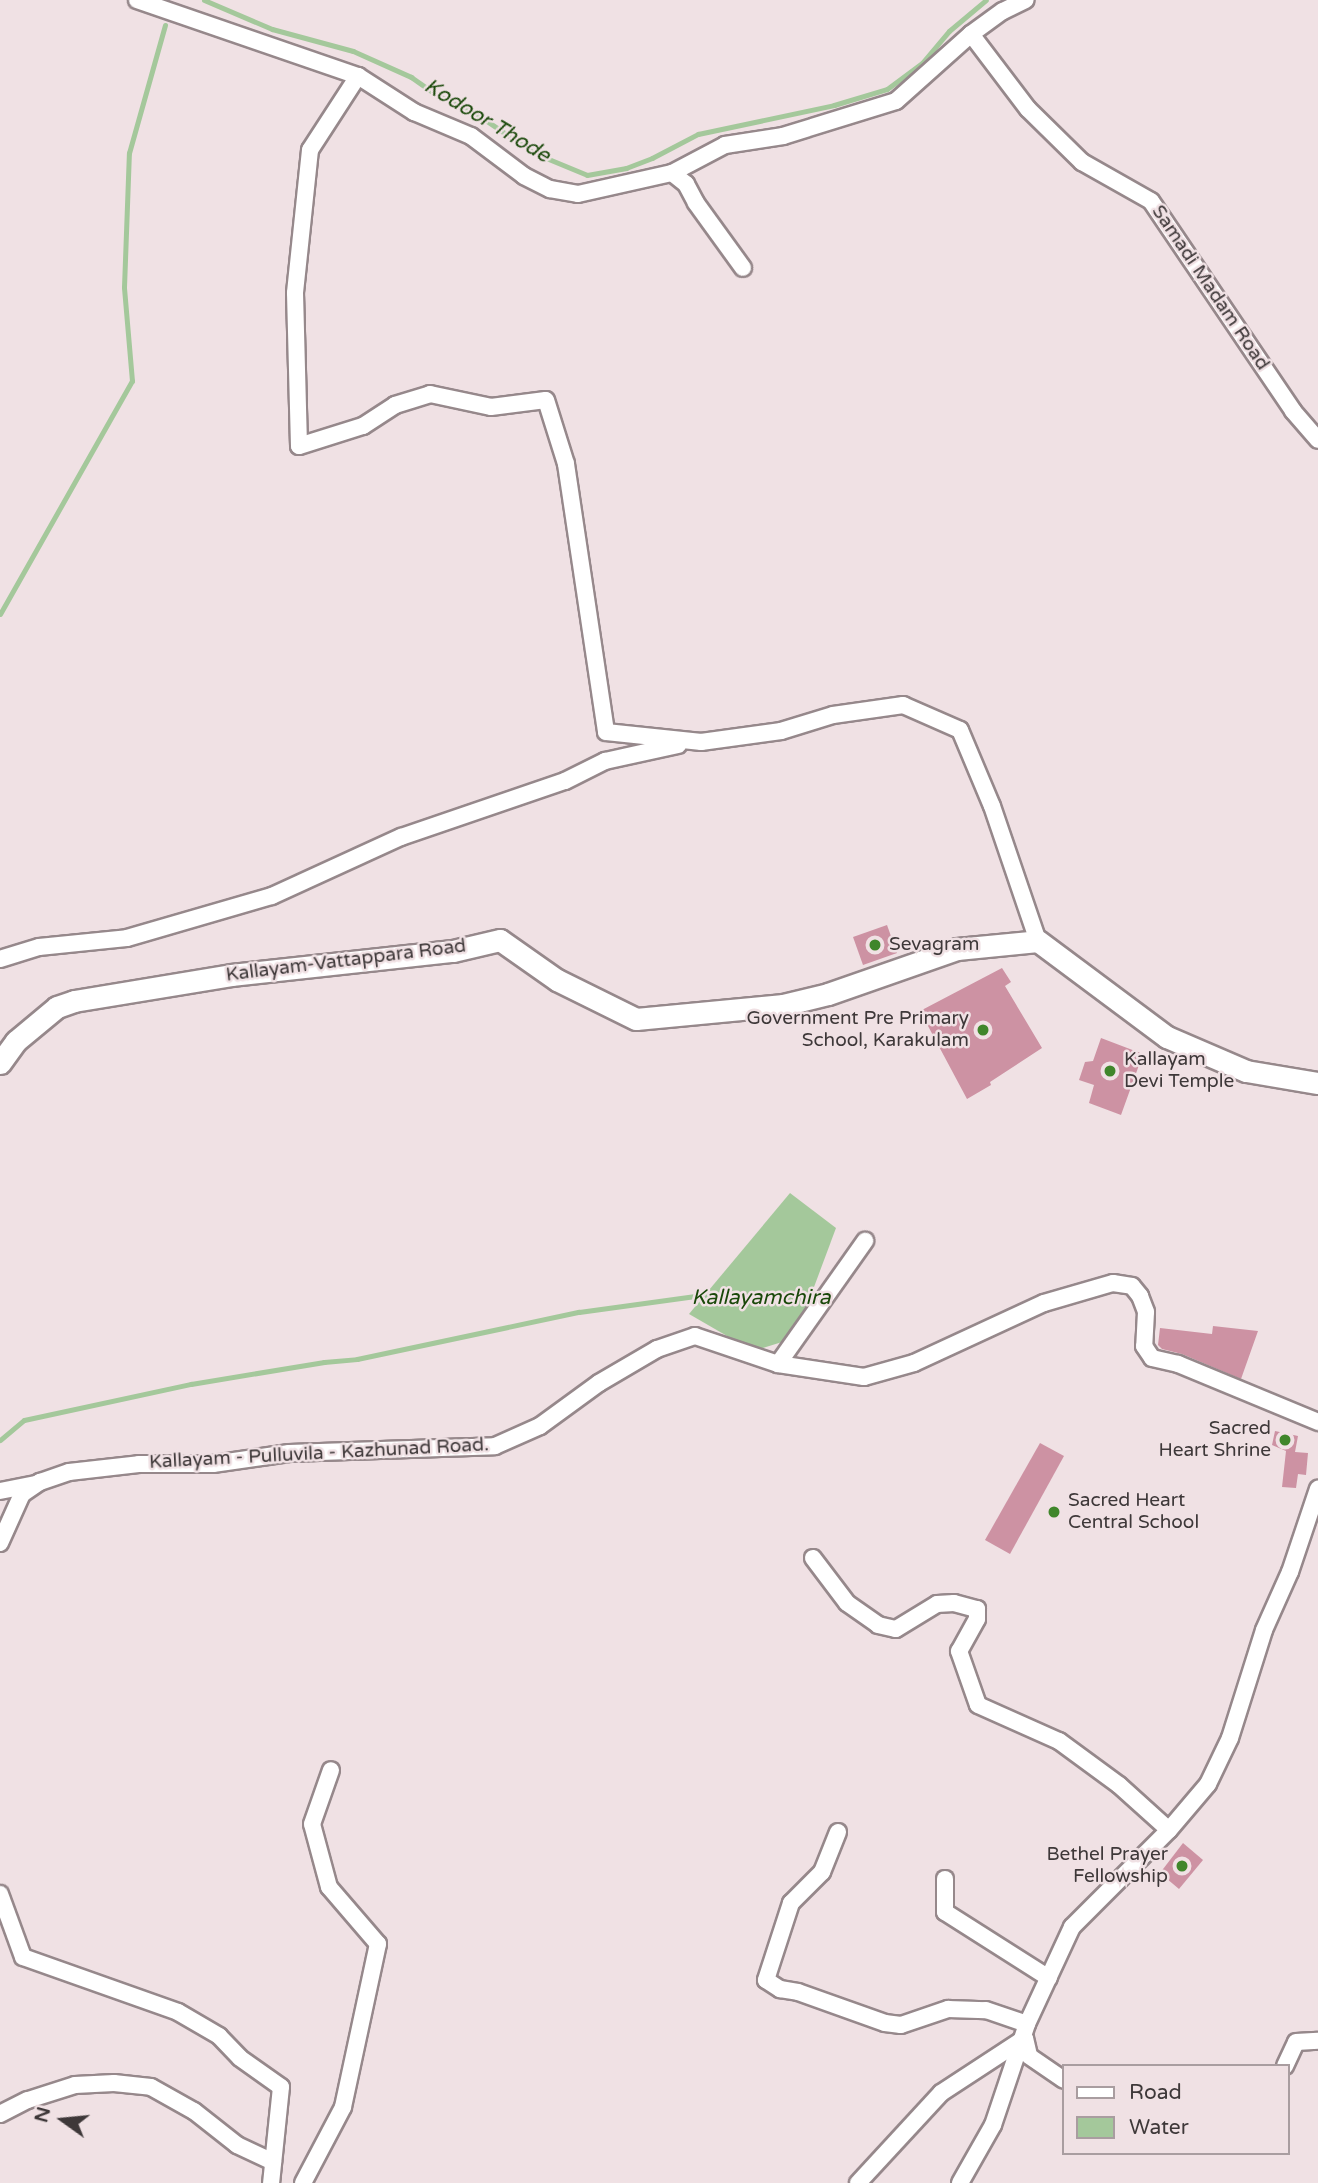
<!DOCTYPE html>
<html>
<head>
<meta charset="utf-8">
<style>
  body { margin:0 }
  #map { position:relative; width:1318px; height:2183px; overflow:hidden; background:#f0e1e4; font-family:"Varela Round",sans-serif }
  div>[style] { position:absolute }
  .water>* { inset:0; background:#a4c89b }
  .stream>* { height:5px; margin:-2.5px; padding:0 2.5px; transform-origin:2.5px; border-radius:2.5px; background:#a4c89b }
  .building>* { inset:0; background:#cd92a3 }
  .roads { filter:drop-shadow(2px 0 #96888b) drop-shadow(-2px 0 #96888b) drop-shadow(0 2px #96888b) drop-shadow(0 -2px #96888b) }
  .minor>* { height:16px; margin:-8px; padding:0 8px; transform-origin:8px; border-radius:8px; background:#fff }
  .tertiary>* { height:21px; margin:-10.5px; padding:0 10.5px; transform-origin:10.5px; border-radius:10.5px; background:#fff }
  .dots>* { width:19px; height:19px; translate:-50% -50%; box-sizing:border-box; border:4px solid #f0e1e4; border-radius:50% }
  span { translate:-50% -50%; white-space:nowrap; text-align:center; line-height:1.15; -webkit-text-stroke:5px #f0e1e4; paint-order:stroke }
  .street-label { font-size:19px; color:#3e3839 }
  .poi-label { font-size:19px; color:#3e3839 }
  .left { translate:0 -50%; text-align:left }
  .right { translate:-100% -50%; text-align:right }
  .water-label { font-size:21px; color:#194809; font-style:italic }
  .legend { position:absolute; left:1062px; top:2064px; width:228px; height:91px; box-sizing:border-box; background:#f0e1e4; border:2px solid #a99da0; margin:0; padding:9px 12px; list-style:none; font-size:21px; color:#3e3839 }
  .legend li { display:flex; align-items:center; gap:14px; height:35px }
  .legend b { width:35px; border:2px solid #a99da0 }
  .north { position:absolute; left:28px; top:2085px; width:70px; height:70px; -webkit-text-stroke:5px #f0e1e4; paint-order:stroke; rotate:285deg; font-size:19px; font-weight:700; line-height:28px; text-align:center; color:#3e3839 }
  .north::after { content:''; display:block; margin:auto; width:24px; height:32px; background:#3e3839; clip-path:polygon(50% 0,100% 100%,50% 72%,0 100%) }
</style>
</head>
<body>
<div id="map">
  <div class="water">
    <i style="clip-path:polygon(790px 1193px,836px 1228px,795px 1338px,753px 1351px,689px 1314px)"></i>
  </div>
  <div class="stream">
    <i style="left:204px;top:0;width:74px;rotate:23.1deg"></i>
    <i style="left:272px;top:29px;width:84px;rotate:15.2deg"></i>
    <i style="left:353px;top:51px;width:64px;rotate:24.1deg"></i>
    <i style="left:411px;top:77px;width:32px;rotate:35deg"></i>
    <i style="left:437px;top:95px;width:38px;rotate:25deg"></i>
    <i style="left:472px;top:111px;width:75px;rotate:34.1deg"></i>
    <i style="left:534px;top:153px;width:57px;rotate:22.5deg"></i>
    <i style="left:587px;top:175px;width:40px;rotate:-10deg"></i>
    <i style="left:626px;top:168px;width:28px;rotate:-21deg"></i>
    <i style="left:652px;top:158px;width:52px;rotate:-27.6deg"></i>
    <i style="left:698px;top:134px;width:139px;rotate:-12deg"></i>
    <i style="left:834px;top:105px;width:55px;rotate:-16.8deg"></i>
    <i style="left:887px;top:89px;width:44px;rotate:-36.6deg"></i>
    <i style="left:922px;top:63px;width:42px;rotate:-49.8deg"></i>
    <i style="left:949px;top:31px;width:48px;rotate:-40deg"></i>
    <i style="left:0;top:614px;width:268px;rotate:-60.5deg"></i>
    <i style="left:132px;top:381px;width:94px;rotate:-94.9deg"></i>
    <i style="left:124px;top:287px;width:134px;rotate:-87.9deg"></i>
    <i style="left:129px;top:153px;width:133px;rotate:-74.3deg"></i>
    <i style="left:0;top:1440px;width:31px;rotate:-40deg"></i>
    <i style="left:24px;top:1420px;width:171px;rotate:-12.2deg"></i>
    <i style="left:191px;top:1384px;width:135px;rotate:-9.4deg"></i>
    <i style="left:324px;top:1362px;width:33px;rotate:-5deg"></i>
    <i style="left:357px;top:1359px;width:227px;rotate:-12deg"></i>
    <i style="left:579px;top:1312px;width:132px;rotate:-7.8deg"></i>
  </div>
  <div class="building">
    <i style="clip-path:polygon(887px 925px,897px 953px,863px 965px,853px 937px)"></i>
    <i style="clip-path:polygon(1002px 968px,1011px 982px,1005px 986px,1042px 1048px,990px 1082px,991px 1085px,967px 1099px,920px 1011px)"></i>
    <i style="clip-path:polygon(1101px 1038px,1143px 1054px,1121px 1115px,1089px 1103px,1094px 1085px,1079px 1080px,1085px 1062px,1093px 1061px)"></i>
    <i style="clip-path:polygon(1213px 1326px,1258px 1331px,1241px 1379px,1182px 1354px,1162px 1349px,1158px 1345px,1160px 1328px,1212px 1334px)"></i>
    <i style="clip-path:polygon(1275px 1431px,1298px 1436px,1295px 1452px,1308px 1453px,1306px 1475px,1298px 1474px,1296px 1488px,1282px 1487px,1286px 1451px,1272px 1445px)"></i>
    <i style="clip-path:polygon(1040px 1443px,1064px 1456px,1010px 1554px,985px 1540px)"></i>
    <i style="clip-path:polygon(1183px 1843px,1203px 1860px,1179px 1889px,1160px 1873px)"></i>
  </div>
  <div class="roads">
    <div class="minor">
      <i style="left:137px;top:0;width:234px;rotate:19deg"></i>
      <i style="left:358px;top:76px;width:67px;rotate:32.7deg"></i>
      <i style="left:414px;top:112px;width:62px;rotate:22.8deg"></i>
      <i style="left:471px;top:136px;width:66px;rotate:37deg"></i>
      <i style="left:524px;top:176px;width:29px;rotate:27deg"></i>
      <i style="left:550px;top:189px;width:28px;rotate:10deg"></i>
      <i style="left:578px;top:194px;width:96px;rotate:-12.6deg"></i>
      <i style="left:672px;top:173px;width:60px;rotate:-27.8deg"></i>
      <i style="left:725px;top:145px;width:59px;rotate:-8.8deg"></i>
      <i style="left:783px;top:136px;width:118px;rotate:-17.2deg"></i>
      <i style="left:896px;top:101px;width:101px;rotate:-41.8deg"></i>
      <i style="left:971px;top:34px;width:39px;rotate:-36deg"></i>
      <i style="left:1003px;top:11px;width:25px;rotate:-26deg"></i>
      <i style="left:971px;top:34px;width:94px;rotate:52.8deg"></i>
      <i style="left:1028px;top:109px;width:76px;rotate:44.5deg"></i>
      <i style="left:1082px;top:162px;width:79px;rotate:29.5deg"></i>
      <i style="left:1151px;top:201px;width:254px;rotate:55.9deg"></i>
      <i style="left:1293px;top:411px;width:38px;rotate:49deg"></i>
      <i style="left:358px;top:76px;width:88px;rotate:123deg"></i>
      <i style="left:310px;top:150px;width:144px;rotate:96deg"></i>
      <i style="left:295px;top:293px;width:153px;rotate:88.5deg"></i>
      <i style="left:299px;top:446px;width:67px;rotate:-17.4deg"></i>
      <i style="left:363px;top:426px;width:38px;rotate:-33deg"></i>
      <i style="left:395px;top:405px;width:37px;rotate:-17deg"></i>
      <i style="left:430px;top:394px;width:62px;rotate:12deg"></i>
      <i style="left:491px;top:407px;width:55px;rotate:-7.3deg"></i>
      <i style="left:546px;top:400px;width:67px;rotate:72.6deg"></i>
      <i style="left:566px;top:464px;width:271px;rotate:81.5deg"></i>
      <i style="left:606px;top:732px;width:96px;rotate:6deg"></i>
      <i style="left:701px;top:742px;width:81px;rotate:-7.8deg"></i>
      <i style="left:781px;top:731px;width:54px;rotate:-17.1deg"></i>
      <i style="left:833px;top:715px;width:71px;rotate:-8.1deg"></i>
      <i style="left:903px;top:705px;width:62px;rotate:23.7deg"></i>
      <i style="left:960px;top:730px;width:82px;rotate:67.2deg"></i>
      <i style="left:992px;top:806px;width:143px;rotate:71.2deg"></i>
      <i style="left:672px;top:173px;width:18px;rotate:38deg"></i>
      <i style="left:686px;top:184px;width:21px;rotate:62deg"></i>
      <i style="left:696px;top:203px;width:80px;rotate:54.1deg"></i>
      <i style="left:0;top:959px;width:41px;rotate:-17.1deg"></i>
      <i style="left:39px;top:947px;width:88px;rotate:-5.8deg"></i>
      <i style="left:127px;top:938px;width:151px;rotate:-16.2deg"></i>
      <i style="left:272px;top:896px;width:142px;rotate:-24.6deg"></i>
      <i style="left:401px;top:837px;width:173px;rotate:-18.9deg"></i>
      <i style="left:565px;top:781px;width:45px;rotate:-26.6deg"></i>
      <i style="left:605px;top:761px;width:75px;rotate:-12.4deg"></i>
      <i style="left:778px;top:1364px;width:151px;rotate:-54.7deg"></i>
      <i style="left:0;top:1491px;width:36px;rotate:-11deg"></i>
      <i style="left:0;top:1543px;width:54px;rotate:-65.8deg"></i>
      <i style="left:22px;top:1494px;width:22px;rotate:-34deg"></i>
      <i style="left:40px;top:1482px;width:31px;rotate:-19deg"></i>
      <i style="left:69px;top:1472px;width:70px;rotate:-6.5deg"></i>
      <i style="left:139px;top:1464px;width:74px"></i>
      <i style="left:213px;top:1464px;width:77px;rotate:-8.2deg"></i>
      <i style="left:289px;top:1453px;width:206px;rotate:-1.9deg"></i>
      <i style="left:495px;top:1446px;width:49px;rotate:-24deg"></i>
      <i style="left:540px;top:1426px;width:73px;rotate:-36.1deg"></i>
      <i style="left:599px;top:1383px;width:67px;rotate:-30.4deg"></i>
      <i style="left:657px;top:1349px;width:40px;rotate:-18.9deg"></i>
      <i style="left:695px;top:1336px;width:88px;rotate:18.6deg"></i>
      <i style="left:778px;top:1364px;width:87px;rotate:8.6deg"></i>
      <i style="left:864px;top:1377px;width:52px;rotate:-15.6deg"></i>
      <i style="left:914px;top:1363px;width:143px;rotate:-24.8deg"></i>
      <i style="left:1044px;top:1303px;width:72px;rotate:-16.2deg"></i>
      <i style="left:1113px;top:1283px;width:19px;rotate:9deg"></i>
      <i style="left:1132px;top:1286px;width:13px;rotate:51deg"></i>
      <i style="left:1140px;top:1296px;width:17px;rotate:69deg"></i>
      <i style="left:1146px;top:1312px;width:34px;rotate:93deg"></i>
      <i style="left:1144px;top:1346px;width:14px;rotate:56deg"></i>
      <i style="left:1152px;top:1358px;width:27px;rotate:13deg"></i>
      <i style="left:1178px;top:1364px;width:152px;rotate:22.5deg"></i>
      <i style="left:813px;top:1558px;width:56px;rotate:52.9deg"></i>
      <i style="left:847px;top:1603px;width:38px;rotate:35deg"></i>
      <i style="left:878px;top:1625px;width:18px;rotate:13deg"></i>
      <i style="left:896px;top:1629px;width:48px;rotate:-31.4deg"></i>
      <i style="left:937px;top:1604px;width:17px;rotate:-3deg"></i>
      <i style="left:954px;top:1603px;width:24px;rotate:15deg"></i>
      <i style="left:977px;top:1609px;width:10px;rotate:90deg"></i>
      <i style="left:977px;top:1619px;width:37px;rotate:119deg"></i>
      <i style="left:959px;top:1651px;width:57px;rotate:70.6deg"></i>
      <i style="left:978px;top:1705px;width:89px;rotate:24deg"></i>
      <i style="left:1059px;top:1741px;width:74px;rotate:36.3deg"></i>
      <i style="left:1119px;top:1785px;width:67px;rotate:42deg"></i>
      <i style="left:838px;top:1832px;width:43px;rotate:111.8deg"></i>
      <i style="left:822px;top:1872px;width:44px;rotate:135deg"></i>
      <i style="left:791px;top:1903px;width:81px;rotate:108deg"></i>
      <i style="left:766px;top:1980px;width:17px;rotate:33deg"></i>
      <i style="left:780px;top:1989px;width:18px;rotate:9deg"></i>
      <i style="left:798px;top:1992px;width:92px;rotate:19.6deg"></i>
      <i style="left:885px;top:2023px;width:16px;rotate:7deg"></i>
      <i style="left:901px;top:2025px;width:50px;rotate:-18.8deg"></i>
      <i style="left:948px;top:2009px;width:38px;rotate:2deg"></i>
      <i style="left:986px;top:2010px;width:43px;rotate:18.9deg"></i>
      <i style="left:945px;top:1879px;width:33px;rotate:90deg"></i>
      <i style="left:945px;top:1912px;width:123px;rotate:32.4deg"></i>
      <i style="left:0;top:1894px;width:67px;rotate:69.9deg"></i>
      <i style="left:23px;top:1957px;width:164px;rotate:19.5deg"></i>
      <i style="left:178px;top:2012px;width:48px;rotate:30.3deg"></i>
      <i style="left:219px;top:2036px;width:30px;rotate:46deg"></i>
      <i style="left:240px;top:2058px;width:50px;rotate:35.3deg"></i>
      <i style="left:281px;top:2087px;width:97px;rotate:95.9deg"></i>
      <i style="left:1285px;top:2066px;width:26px;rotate:-65deg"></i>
      <i style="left:1296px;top:2042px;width:22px;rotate:-3deg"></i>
      <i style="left:0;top:2114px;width:31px;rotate:-27deg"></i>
      <i style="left:28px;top:2100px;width:49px;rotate:-17.7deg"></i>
      <i style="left:75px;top:2085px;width:39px;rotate:-3deg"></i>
      <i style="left:114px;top:2083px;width:37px;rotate:6deg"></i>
      <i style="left:151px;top:2087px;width:49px;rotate:29.2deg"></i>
      <i style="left:194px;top:2111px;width:55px;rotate:38.3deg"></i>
      <i style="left:237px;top:2145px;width:40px;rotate:25deg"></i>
      <i style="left:303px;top:2183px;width:86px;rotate:-62.2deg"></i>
      <i style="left:343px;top:2107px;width:167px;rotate:-77.9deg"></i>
      <i style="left:378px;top:1944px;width:75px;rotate:-130.7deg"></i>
      <i style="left:329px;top:1887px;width:65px;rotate:-105.1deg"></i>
      <i style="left:312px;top:1824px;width:57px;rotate:-70.6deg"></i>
      <i style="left:858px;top:2183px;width:122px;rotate:-47.3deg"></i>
      <i style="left:941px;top:2093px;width:100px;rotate:-33.2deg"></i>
      <i style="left:1025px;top:2038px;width:18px;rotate:77deg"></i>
      <i style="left:1029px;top:2056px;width:42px;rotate:34.4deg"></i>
      <i style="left:960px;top:2183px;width:67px;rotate:-60.4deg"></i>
      <i style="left:993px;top:2125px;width:107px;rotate:-71.4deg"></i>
      <i style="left:1027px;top:2024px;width:107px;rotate:-65.1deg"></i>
      <i style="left:1072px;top:1927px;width:137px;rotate:-45deg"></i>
      <i style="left:1169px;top:1830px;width:60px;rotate:-49.7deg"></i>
      <i style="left:1208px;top:1784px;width:51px;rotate:-64.4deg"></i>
      <i style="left:1230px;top:1738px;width:113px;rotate:-72.5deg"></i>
      <i style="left:1264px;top:1630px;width:64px;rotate:-65.9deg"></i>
      <i style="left:1290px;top:1572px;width:88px;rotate:-71.4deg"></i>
    </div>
    <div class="tertiary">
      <i style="left:0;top:1063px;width:27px;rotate:-54deg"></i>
      <i style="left:16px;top:1041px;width:53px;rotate:-39.7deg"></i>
      <i style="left:57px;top:1007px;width:18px;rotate:-19deg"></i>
      <i style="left:74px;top:1001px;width:159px;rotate:-9.4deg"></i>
      <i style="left:231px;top:975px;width:223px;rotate:-6.2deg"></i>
      <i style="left:453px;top:951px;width:48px;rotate:-13.2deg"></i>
      <i style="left:500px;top:940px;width:70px;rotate:35.1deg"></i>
      <i style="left:557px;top:980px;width:88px;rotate:26.3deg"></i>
      <i style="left:636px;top:1019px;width:148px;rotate:-5.4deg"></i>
      <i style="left:783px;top:1005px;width:46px;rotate:-13.7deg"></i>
      <i style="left:828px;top:994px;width:137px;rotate:-19.2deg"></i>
      <i style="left:957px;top:949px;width:81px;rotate:-5.6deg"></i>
      <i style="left:1038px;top:941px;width:161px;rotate:36.7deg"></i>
      <i style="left:1167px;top:1037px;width:86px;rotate:23.3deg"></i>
      <i style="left:1246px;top:1071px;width:73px;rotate:9.5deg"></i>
    </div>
  </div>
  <div class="dots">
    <i style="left:875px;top:945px;background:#40862b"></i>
    <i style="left:983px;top:1030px;background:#40862b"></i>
    <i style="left:1110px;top:1071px;background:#40862b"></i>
    <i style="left:1285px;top:1440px;background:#40862b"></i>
    <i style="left:1054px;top:1512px;background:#40862b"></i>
    <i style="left:1182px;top:1866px;background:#40862b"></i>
  </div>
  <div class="street-label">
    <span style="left:1210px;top:288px;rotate:56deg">Samadi Madam Road</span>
    <span style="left:346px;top:961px;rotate:-7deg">Kallayam-Vattappara Road</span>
    <span style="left:319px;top:1454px;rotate:-3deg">Kallayam - Pulluvila - Kazhunad Road.</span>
  </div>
  <div class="poi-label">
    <span class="left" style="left:889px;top:945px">Sevagram</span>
    <span class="right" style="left:969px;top:1030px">Government Pre Primary<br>School, Karakulam</span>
    <span class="left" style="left:1124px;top:1071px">Kallayam<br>Devi Temple</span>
    <span class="right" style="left:1271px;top:1440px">Sacred<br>Heart Shrine</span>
    <span class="left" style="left:1068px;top:1512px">Sacred Heart<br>Central School</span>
    <span class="right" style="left:1168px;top:1866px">Bethel Prayer<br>Fellowship</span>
  </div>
  <div class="water-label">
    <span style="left:487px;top:121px;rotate:31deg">Kodoor Thode</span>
    <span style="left:761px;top:1298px">Kallayamchira</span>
  </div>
  <ul class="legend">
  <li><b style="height:9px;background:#fff"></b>Road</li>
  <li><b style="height:19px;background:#a4c89b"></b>Water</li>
  </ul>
  <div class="north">N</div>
</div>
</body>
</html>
